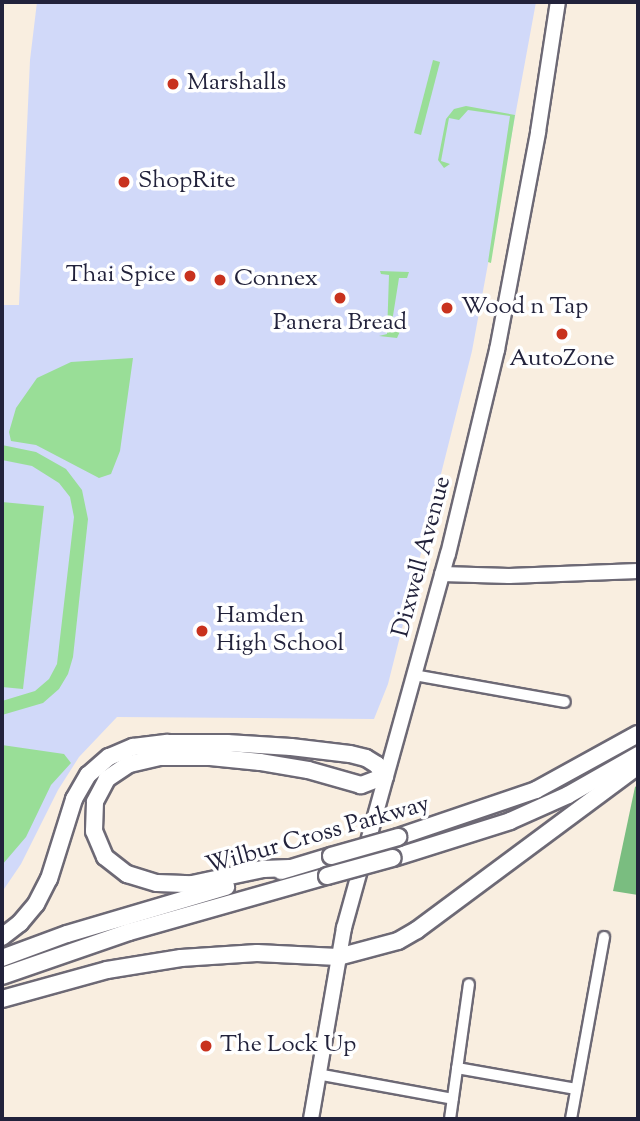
<!DOCTYPE html>
<html>
<head>
<meta charset="utf-8">
<style>
  body { margin:0 }
  #map { position:relative; width:640px; height:1121px; overflow:hidden; background:#f9eee0; font-family:"Sorts Mill Goudy",serif }
  div>[style] { position:absolute }
  .built>* { inset:0; background:#d1d9f9 }
  .green>* { inset:0; background:#99de97 }
  .forest>* { inset:0; background:#7abd80 }
  .roads { filter:drop-shadow(2px 0 #6d6975) drop-shadow(-2px 0 #6d6975) drop-shadow(0 2px #6d6975) drop-shadow(0 -2px #6d6975) }
  .minor>* { height:10px; margin:-5px; padding:0 5px; transform-origin:5px; border-radius:5px; background:#fff }
  .major>* { height:14px; margin:-7px; padding:0 7px; transform-origin:7px; border-radius:7px; background:#fff }
  .highway>* { height:16px; margin:-8px; padding:0 8px; transform-origin:8px; border-radius:8px; background:#fff }
  .bridges { filter:drop-shadow(2px 0 #6d6975) drop-shadow(-2px 0 #6d6975) drop-shadow(0 2px #6d6975) drop-shadow(0 -2px #6d6975) }
  .highway-bridge>* { height:16px; margin:-8px; padding:0 8px; transform-origin:8px; border-radius:8px; background:#fff }
  .dots>* { width:19px; height:19px; translate:-50% -50%; box-sizing:border-box; border:4px solid #fff; border-radius:50% }
  span { translate:-50% -50%; white-space:nowrap; text-align:center; line-height:1.15; -webkit-text-stroke:7px #fff; paint-order:stroke }
  .poi-label { font-size:24px; color:#22223b }
  .left { translate:0 -50%; text-align:left }
  .right { translate:-100% -50%; text-align:right }
  .street-label { font-size:24px; color:#22223b }
  .frame { position:absolute; inset:0; border:4px solid #22223b; pointer-events:none }
</style>
</head>
<body>
<div id="map">
  <div class="built">
    <i style="clip-path:polygon(37px 2px,536px 2px,472px 351px,388px 684px,374px 719px,117px 717px,79px 757px,58px 790px,21px 864px,2px 892px,2px 305px,19px 305px,30px 60px)"></i>
  </div>
  <div class="green">
    <i style="clip-path:polygon(433px 60px,440px 62px,421px 135px,414px 133px)"></i>
    <i style="clip-path:polygon(466px 106px,515px 115px,491px 263px,488px 262px,510px 116px,468px 110px,459px 120px,449px 118px,441px 161px,450px 164px,444px 168px,438px 160px,446px 119px,454px 109px)"></i>
    <i style="clip-path:polygon(380px 271px,409px 272px,407px 278px,399px 278px,392px 322px,402px 327px,397px 338px,379px 336px,387px 334px,389px 275px,381px 274px)"></i>
    <i style="clip-path:polygon(133px 358px,120px 451px,111px 474px,99px 478px,36px 445px,11px 441px,9px 432px,16px 408px,37px 378px,71px 362px)"></i>
    <i style="clip-path:polygon(2px 445px,36px 452px,66px 469px,82px 490px,88px 519px,73px 657px,68px 674px,59px 689px,43px 703px,2px 715px,2px 701px,35px 691px,49px 679px,57px 664px,74px 517px,70px 497px,59px 483px,32px 466px,2px 460px)"></i>
    <i style="clip-path:polygon(2px 502px,44px 506px,23px 689px,2px 687px)"></i>
    <i style="clip-path:polygon(2px 745px,64px 754px,71px 763px,51px 785px,26px 837px,2px 865px)"></i>
  </div>
  <div class="forest">
    <i style="clip-path:polygon(638px 785px,638px 895px,613px 891px,635px 787px)"></i>
  </div>
  <div class="roads">
    <div class="minor">
      <i style="left:414px;top:675px;width:153px;rotate:10.1deg"></i>
      <i style="left:457px;top:1068px;width:121px;rotate:10deg"></i>
      <i style="left:317px;top:1074px;width:138px;rotate:10.4deg"></i>
      <i style="left:450px;top:1119px;width:136px;rotate:-82deg"></i>
      <i style="left:571px;top:1119px;width:185px;rotate:-79.7deg"></i>
    </div>
    <div class="major">
      <i style="left:442px;top:574px;width:67px;rotate:1.7deg"></i>
      <i style="left:509px;top:576px;width:129px;rotate:-2.2deg"></i>
      <i style="left:311px;top:1119px;width:194px;rotate:-80.2deg"></i>
      <i style="left:344px;top:928px;width:388px;rotate:-74.5deg"></i>
      <i style="left:448px;top:554px;width:210px;rotate:-76.5deg"></i>
      <i style="left:497px;top:350px;width:222px;rotate:-79.3deg"></i>
      <i style="left:538px;top:132px;width:132px;rotate:-81.3deg"></i>
    </div>
    <div class="highway">
      <i style="left:398px;top:837px;width:146px;rotate:-18.8deg"></i>
      <i style="left:536px;top:790px;width:116px;rotate:-28.8deg"></i>
      <i style="left:393px;top:858px;width:123px;rotate:-17.5deg"></i>
      <i style="left:510px;top:821px;width:64px;rotate:-24.1deg"></i>
      <i style="left:568px;top:795px;width:81px;rotate:-29.7deg"></i>
      <i style="left:281px;top:871px;width:52px;rotate:-16.7deg"></i>
      <i style="left:2px;top:937px;width:23px;rotate:-38deg"></i>
      <i style="left:20px;top:923px;width:25px;rotate:-50deg"></i>
      <i style="left:36px;top:904px;width:28px;rotate:-63deg"></i>
      <i style="left:49px;top:879px;width:84px;rotate:-72.6deg"></i>
      <i style="left:74px;top:799px;width:28px;rotate:-60deg"></i>
      <i style="left:88px;top:775px;width:28px;rotate:-41deg"></i>
      <i style="left:109px;top:757px;width:26px;rotate:-23deg"></i>
      <i style="left:133px;top:747px;width:35px;rotate:-7deg"></i>
      <i style="left:168px;top:743px;width:59px"></i>
      <i style="left:227px;top:743px;width:64px;rotate:3.6deg"></i>
      <i style="left:291px;top:747px;width:59px;rotate:6.8deg"></i>
      <i style="left:350px;top:754px;width:16px;rotate:14deg"></i>
      <i style="left:366px;top:758px;width:13px;rotate:32deg"></i>
      <i style="left:377px;top:765px;width:14px;rotate:54deg"></i>
      <i style="left:385px;top:776px;width:26px;rotate:159deg"></i>
      <i style="left:361px;top:785px;width:55px;rotate:-164.2deg"></i>
      <i style="left:308px;top:770px;width:49px;rotate:-170.5deg"></i>
      <i style="left:260px;top:762px;width:50px;rotate:-174.3deg"></i>
      <i style="left:210px;top:757px;width:50px;rotate:180deg"></i>
      <i style="left:160px;top:757px;width:32px;rotate:167deg"></i>
      <i style="left:129px;top:764px;width:27px;rotate:146deg"></i>
      <i style="left:107px;top:779px;width:26px;rotate:118deg"></i>
      <i style="left:95px;top:802px;width:29px;rotate:92deg"></i>
      <i style="left:94px;top:831px;width:28px;rotate:67deg"></i>
      <i style="left:105px;top:857px;width:28px;rotate:38deg"></i>
      <i style="left:127px;top:874px;width:31px;rotate:17deg"></i>
      <i style="left:157px;top:883px;width:35px;rotate:2deg"></i>
      <i style="left:192px;top:884px;width:73px;rotate:-11.9deg"></i>
      <i style="left:263px;top:869px;width:27px;rotate:-2deg"></i>
      <i style="left:2px;top:958px;width:69px;rotate:-20.3deg"></i>
      <i style="left:67px;top:934px;width:166px;rotate:-16.5deg"></i>
      <i style="left:2px;top:976px;width:134px;rotate:-19.1deg"></i>
      <i style="left:129px;top:932px;width:206px;rotate:-15.8deg"></i>
      <i style="left:2px;top:999px;width:109px;rotate:-15.4deg"></i>
      <i style="left:107px;top:970px;width:75px;rotate:-9.2deg"></i>
      <i style="left:181px;top:958px;width:76px;rotate:-3.8deg"></i>
      <i style="left:257px;top:953px;width:81px;rotate:2.8deg"></i>
      <i style="left:338px;top:957px;width:62px;rotate:-14.9deg"></i>
      <i style="left:398px;top:941px;width:22px;rotate:-30deg"></i>
      <i style="left:417px;top:930px;width:275px;rotate:-36.6deg"></i>
    </div>
  </div>
  <div class="bridges">
    <div class="highway-bridge">
      <i style="left:331px;top:856px;width:70px;rotate:-15.8deg"></i>
      <i style="left:327px;top:876px;width:68px;rotate:-15.3deg"></i>
    </div>
  </div>
  <div class="dots">
    <i style="left:173px;top:84px;background:#c8321e"></i>
    <i style="left:124px;top:182px;background:#c8321e"></i>
    <i style="left:190px;top:276px;background:#c8321e"></i>
    <i style="left:220px;top:280px;background:#c8321e"></i>
    <i style="left:340px;top:298px;background:#c8321e"></i>
    <i style="left:447px;top:308px;background:#c8321e"></i>
    <i style="left:562px;top:334px;background:#c8321e"></i>
    <i style="left:202px;top:631px;background:#c8321e"></i>
    <i style="left:206px;top:1046px;background:#c8321e"></i>
  </div>
  <div class="poi-label">
    <span class="left" style="left:187px;top:84px">Marshalls</span>
    <span class="left" style="left:138px;top:182px">ShopRite</span>
    <span class="right" style="left:176px;top:276px">Thai Spice</span>
    <span class="left" style="left:234px;top:280px">Connex</span>
    <span class="left" style="left:461px;top:308px">Wood n Tap</span>
    <span style="left:340px;top:324px">Panera Bread</span>
    <span style="left:562px;top:360px">AutoZone</span>
    <span class="left" style="left:216px;top:631px">Hamden<br>High School</span>
    <span class="left" style="left:220px;top:1046px">The Lock Up</span>
  </div>
  <div class="street-label">
    <span style="left:423px;top:557px;rotate:-75deg">Dixwell Avenue</span>
    <span style="left:318px;top:836px;rotate:-16deg">Wilbur Cross Parkway</span>
  </div>
  <div class="frame"></div>
</div>
</body>
</html>
